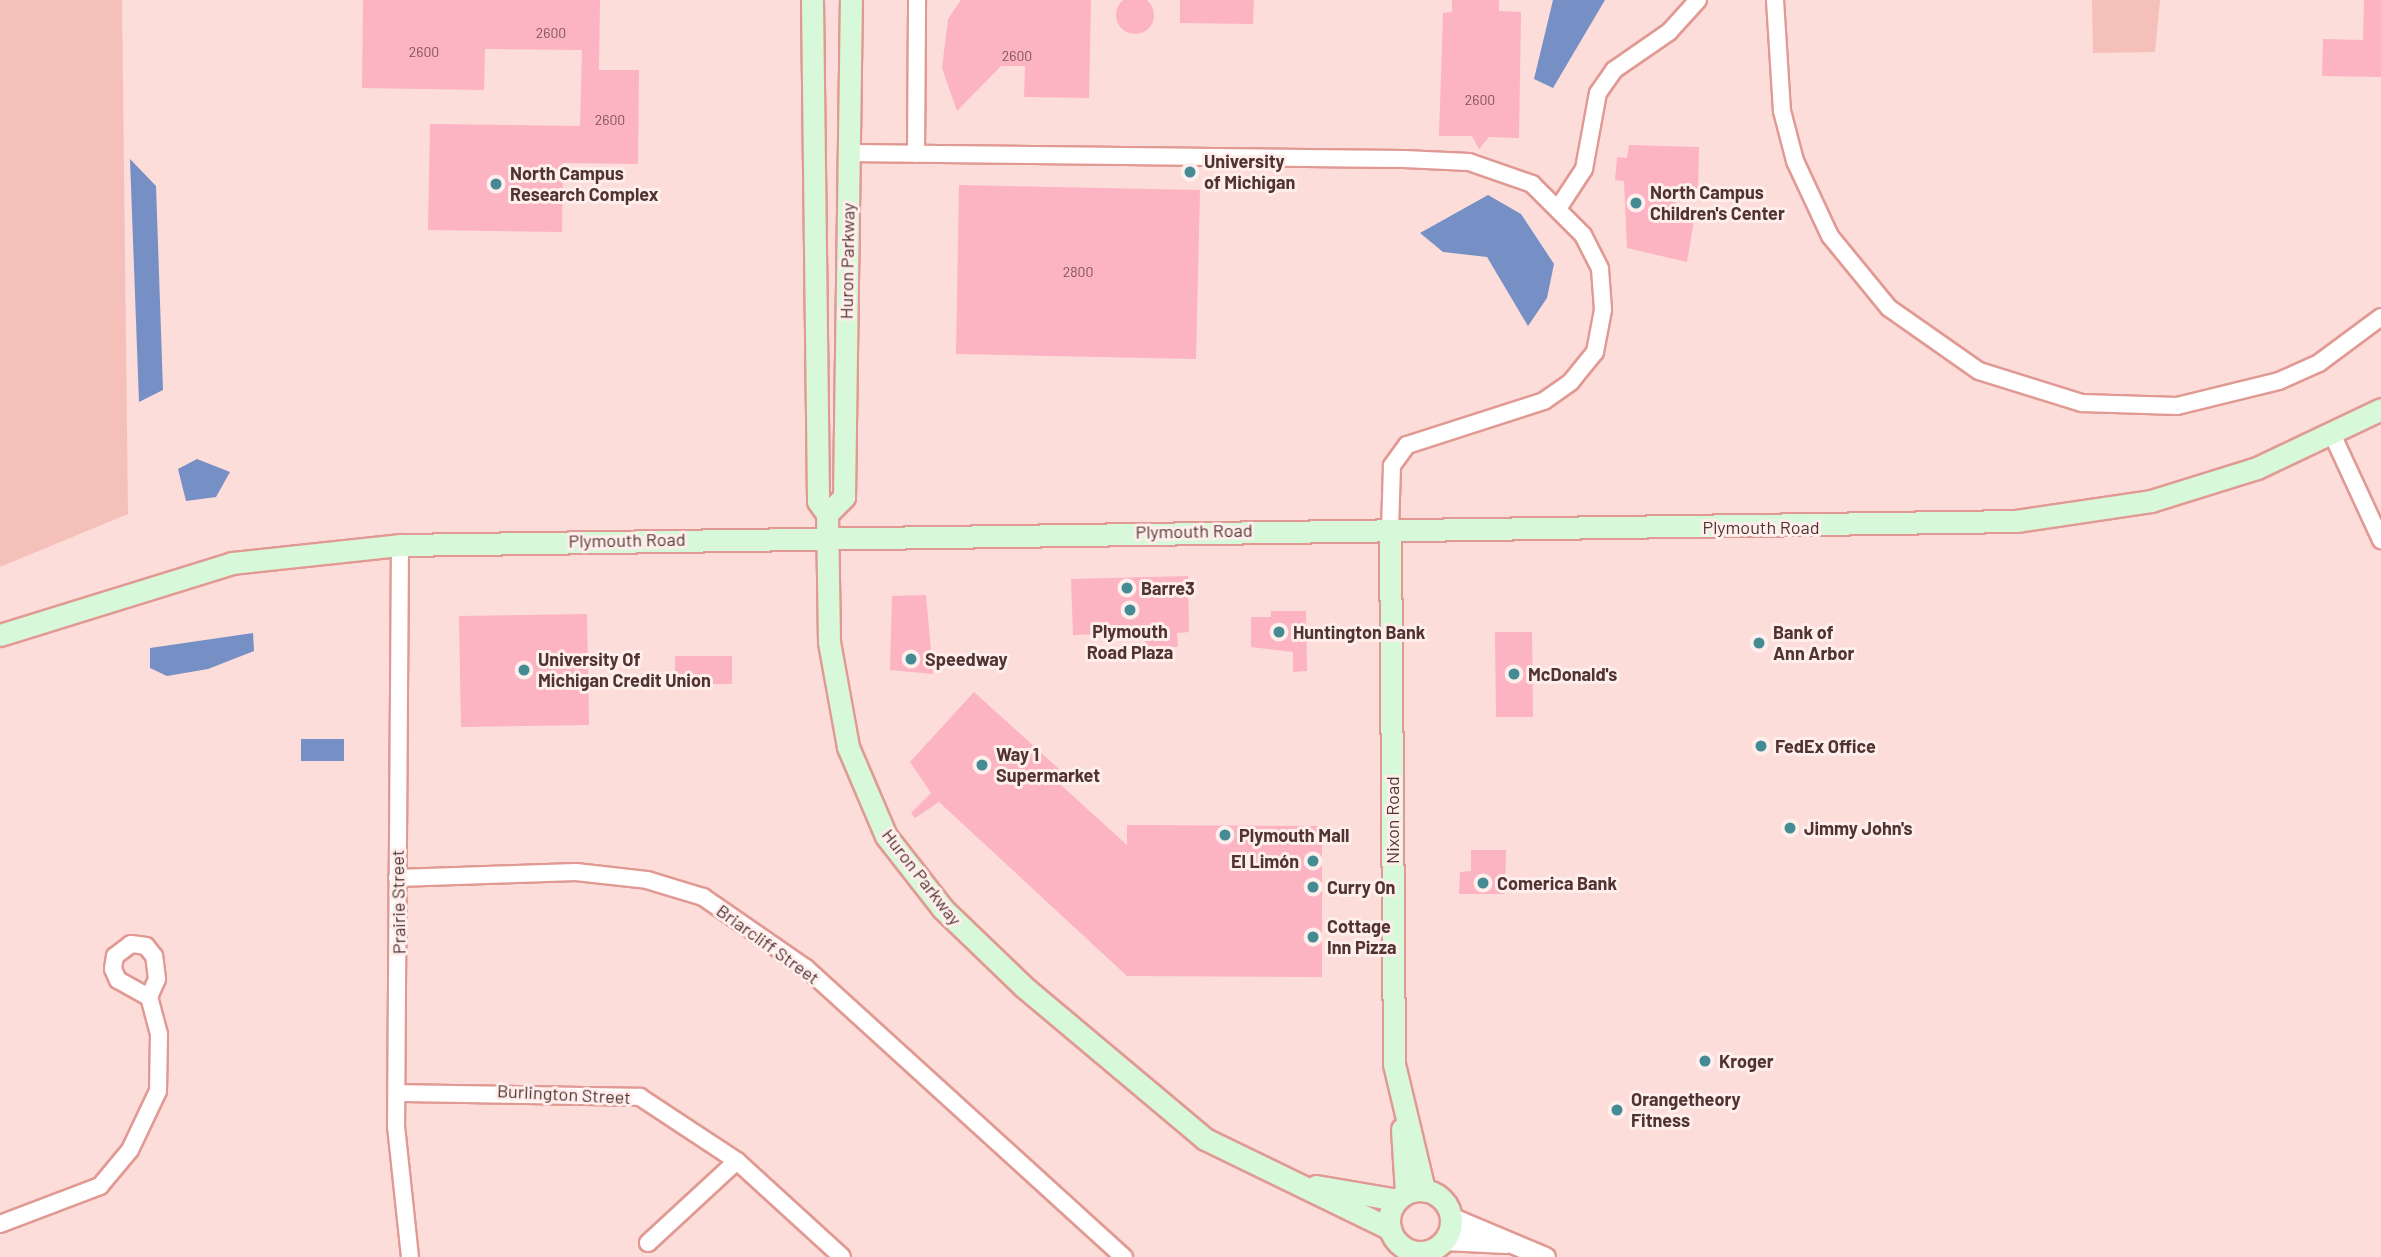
<!DOCTYPE html>
<html>
<head>
<meta charset="utf-8">
<style>
  body { margin:0 }
  #map { position:relative; width:2381px; height:1257px; overflow:hidden; background:#fcddd9; font-family:Barlow,sans-serif }
  div>[style] { position:absolute }
  .green>* { inset:0; background:#f6c0ba }
  .water>* { inset:0; background:#768fc5 }
  .building>* { inset:0; background:#fcb3c2 }
  .round { border-radius:50% }
  .roads { filter:drop-shadow(2px 0 #e19a93) drop-shadow(-2px 0 #e19a93) drop-shadow(0 2px #e19a93) drop-shadow(0 -2px #e19a93) }
  .minor>* { height:16px; margin:-8px; padding:0 8px; transform-origin:8px; border-radius:8px; background:#fff }
  .tertiary>* { height:19px; margin:-9.5px; padding:0 9.5px; transform-origin:9.5px; border-radius:9.5px; background:#fff }
  .secondary>* { height:21px; margin:-10.5px; padding:0 10.5px; transform-origin:10.5px; border-radius:10.5px; background:#d8f8da }
  .secondary>.ring { margin:-10.5px; padding:0; box-sizing:content-box; background:none; border:21px solid #d8f8da; border-radius:50% }
  .dots>* { width:19px; height:19px; translate:-50% -50%; box-sizing:border-box; border:4px solid #feeeec; border-radius:50% }
  span { translate:-50% -50%; white-space:nowrap; text-align:center; line-height:1.15; -webkit-text-stroke:6px #feeeec; paint-order:stroke }
  .number-label { font-size:14px; color:#7c5355 }
  .number-label span { -webkit-text-stroke-width:0 }
  .poi-label { font-size:18px; color:#513331; font-weight:700 }
  .left { translate:0 -50%; text-align:left }
  .right { translate:-100% -50%; text-align:right }
  .street-label { font-size:18px; color:#513331 }
</style>
</head>
<body>
<div id="map">
  <div class="green">
    <i style="clip-path:polygon(0 0,122px 0,128px 514px,0 567px)"></i>
    <i style="clip-path:polygon(2092px 0,2160px 0,2155px 52px,2093px 53px)"></i>
  </div>
  <div class="water">
    <i style="clip-path:polygon(1553px 0,1605px 0,1553px 88px,1534px 79px)"></i>
    <i style="clip-path:polygon(130px 159px,156px 186px,163px 390px,139px 402px)"></i>
    <i style="clip-path:polygon(1488px 195px,1521px 214px,1554px 264px,1547px 298px,1528px 326px,1487px 257px,1443px 252px,1420px 233px)"></i>
    <i style="clip-path:polygon(197px 459px,230px 472px,216px 497px,186px 501px,178px 469px)"></i>
    <i style="clip-path:polygon(253px 633px,254px 651px,208px 669px,167px 676px,150px 668px,150px 648px)"></i>
    <i style="clip-path:polygon(301px 739px,344px 739px,344px 761px,301px 761px)"></i>
  </div>
  <div class="building">
    <i class="round" style="left:1116px;top:-4px;width:38px;height:38px"></i>
    <i style="clip-path:polygon(363px 0,600px 0,599px 70px,639px 70px,638px 164px,563px 163px,562px 232px,428px 230px,430px 124px,580px 126px,582px 50px,485px 49px,484px 90px,362px 88px)"></i>
    <i style="clip-path:polygon(961px 0,1091px 0,1089px 98px,1024px 97px,1025px 66px,1001px 66px,957px 111px,942px 68px,948px 19px)"></i>
    <i style="clip-path:polygon(1180px 0,1254px 0,1253px 24px,1180px 23px)"></i>
    <i style="clip-path:polygon(1452px 0,1499px 0,1499px 11px,1521px 12px,1519px 138px,1489px 137px,1479px 149px,1472px 136px,1439px 136px,1443px 13px,1452px 12px)"></i>
    <i style="clip-path:polygon(2364px 0,2381px 0,2381px 77px,2322px 76px,2323px 39px,2363px 40px)"></i>
    <i style="clip-path:polygon(1629px 145px,1699px 147px,1698px 189px,1681px 186px,1673px 211px,1695px 214px,1687px 262px,1627px 248px,1624px 181px,1615px 180px,1617px 157px,1627px 158px)"></i>
    <i style="clip-path:polygon(959px 185px,1200px 190px,1196px 359px,956px 354px)"></i>
    <i style="clip-path:polygon(1188px 576px,1189px 632px,1177px 633px,1178px 647px,1146px 647px,1145px 633px,1073px 635px,1071px 579px)"></i>
    <i style="clip-path:polygon(926px 595px,933px 674px,890px 670px,892px 596px)"></i>
    <i style="clip-path:polygon(1271px 611px,1306px 611px,1307px 671px,1293px 672px,1293px 652px,1251px 647px,1251px 617px,1271px 617px)"></i>
    <i style="clip-path:polygon(587px 614px,589px 725px,461px 727px,459px 616px)"></i>
    <i style="clip-path:polygon(1495px 632px,1532px 632px,1533px 717px,1496px 717px)"></i>
    <i style="clip-path:polygon(675px 656px,732px 656px,732px 684px,675px 684px)"></i>
    <i style="clip-path:polygon(974px 692px,1059px 769px,1052px 777px,1127px 845px,1127px 825px,1322px 826px,1322px 977px,1127px 976px,939px 802px,915px 818px,911px 813px,931px 793px,910px 762px)"></i>
    <i style="clip-path:polygon(1471px 850px,1506px 850px,1505px 894px,1459px 894px,1460px 872px,1471px 871px)"></i>
  </div>
  <div class="roads">
    <div class="minor">
      <i style="left:1775px;top:0;width:111px;rotate:86.4deg"></i>
      <i style="left:1782px;top:111px;width:52px;rotate:75.4deg"></i>
      <i style="left:1795px;top:161px;width:83px;rotate:65deg"></i>
      <i style="left:1830px;top:236px;width:93px;rotate:50.7deg"></i>
      <i style="left:1889px;top:308px;width:110px;rotate:35deg"></i>
      <i style="left:1979px;top:371px;width:108px;rotate:17.3deg"></i>
      <i style="left:2082px;top:403px;width:95px;rotate:1.8deg"></i>
      <i style="left:2177px;top:406px;width:105px;rotate:-13.8deg"></i>
      <i style="left:2279px;top:381px;width:44px;rotate:-24.2deg"></i>
      <i style="left:2319px;top:363px;width:77px;rotate:-36.6deg"></i>
      <i style="left:849px;top:153px;width:555px;rotate:0.62deg"></i>
      <i style="left:1404px;top:159px;width:65px;rotate:2.6deg"></i>
      <i style="left:1469px;top:162px;width:67px;rotate:19.2deg"></i>
      <i style="left:1532px;top:184px;width:72px;rotate:45deg"></i>
      <i style="left:1583px;top:235px;width:38px;rotate:63deg"></i>
      <i style="left:1600px;top:269px;width:41px;rotate:85.8deg"></i>
      <i style="left:1603px;top:310px;width:43px;rotate:100.8deg"></i>
      <i style="left:1595px;top:352px;width:38px;rotate:129deg"></i>
      <i style="left:1571px;top:382px;width:33px;rotate:145deg"></i>
      <i style="left:1544px;top:401px;width:144px;rotate:162.2deg"></i>
      <i style="left:1407px;top:445px;width:26px;rotate:126deg"></i>
      <i style="left:1392px;top:466px;width:64px;rotate:91.8deg"></i>
      <i style="left:916px;top:154px;width:154px;rotate:-89.6deg"></i>
      <i style="left:1559px;top:207px;width:45px;rotate:-56.7deg"></i>
      <i style="left:1584px;top:169px;width:77px;rotate:-79.6deg"></i>
      <i style="left:1598px;top:93px;width:28px;rotate:-55deg"></i>
      <i style="left:1614px;top:70px;width:67px;rotate:-34.6deg"></i>
      <i style="left:1669px;top:32px;width:43px;rotate:-47.8deg"></i>
      <i style="left:2332px;top:434px;width:117px;rotate:65.2deg"></i>
      <i style="left:400px;top:545px;width:581px;rotate:90.39deg"></i>
      <i style="left:396px;top:1126px;width:132px;rotate:83.9deg"></i>
      <i style="left:397px;top:878px;width:179px;rotate:-1.9deg"></i>
      <i style="left:576px;top:872px;width:71px;rotate:6.4deg"></i>
      <i style="left:647px;top:880px;width:59px;rotate:16.9deg"></i>
      <i style="left:703px;top:897px;width:125px;rotate:34.6deg"></i>
      <i style="left:806px;top:968px;width:430px;rotate:42.3deg"></i>
      <i style="left:397px;top:1093px;width:243px;rotate:0.9deg"></i>
      <i style="left:640px;top:1097px;width:116px;rotate:33.4deg"></i>
      <i style="left:737px;top:1161px;width:142px;rotate:42.4deg"></i>
      <i style="left:0;top:1224px;width:107px;rotate:-20.8deg"></i>
      <i style="left:100px;top:1186px;width:47px;rotate:-50.2deg"></i>
      <i style="left:130px;top:1150px;width:65px;rotate:-64.6deg"></i>
      <i style="left:158px;top:1091px;width:57px;rotate:-89deg"></i>
      <i style="left:159px;top:1034px;width:38px;rotate:-105deg"></i>
      <i style="left:149px;top:997px;width:20px;rotate:-66deg"></i>
      <i style="left:157px;top:979px;width:23px;rotate:-97deg"></i>
      <i style="left:154px;top:956px;width:13px;rotate:-129deg"></i>
      <i style="left:146px;top:946px;width:15px;rotate:-172deg"></i>
      <i style="left:131px;top:944px;width:20px;rotate:143deg"></i>
      <i style="left:115px;top:956px;width:13px;rotate:99deg"></i>
      <i style="left:113px;top:969px;width:12px;rotate:66deg"></i>
      <i style="left:118px;top:980px;width:35px;rotate:29deg"></i>
      <i style="left:648px;top:1243px;width:121px;rotate:-42.7deg"></i>
    </div>
    <div class="tertiary">
      <i style="left:1450px;top:1217px;width:103px;rotate:22.8deg"></i>
      <i style="left:1444px;top:1240px;width:62px;rotate:2.8deg"></i>
    </div>
    <div class="secondary">
      <i style="left:812px;top:0;width:501px;rotate:89.31deg"></i>
      <i style="left:818px;top:501px;width:16px;rotate:55deg"></i>
      <i style="left:827px;top:514px;width:128px;rotate:89.1deg"></i>
      <i style="left:829px;top:642px;width:107px;rotate:79.7deg"></i>
      <i style="left:848px;top:747px;width:97px;rotate:66.9deg"></i>
      <i style="left:886px;top:836px;width:93px;rotate:52deg"></i>
      <i style="left:943px;top:909px;width:112px;rotate:43.9deg"></i>
      <i style="left:1024px;top:987px;width:236px;rotate:40deg"></i>
      <i style="left:1205px;top:1139px;width:206px;rotate:25.9deg"></i>
      <i style="left:827px;top:514px;width:24px;rotate:-45deg"></i>
      <i style="left:844px;top:497px;width:497px;rotate:-89.2deg"></i>
      <i style="left:1390px;top:530px;width:534px;rotate:89.57deg"></i>
      <i style="left:1394px;top:1064px;width:130px;rotate:76.6deg"></i>
      <i style="left:0;top:635px;width:243px;rotate:-17.2deg"></i>
      <i style="left:232px;top:563px;width:169px;rotate:-6.1deg"></i>
      <i style="left:400px;top:545px;width:1616px;rotate:-0.85deg"></i>
      <i style="left:2016px;top:521px;width:136px;rotate:-8.4deg"></i>
      <i style="left:2151px;top:501px;width:111px;rotate:-17.3deg"></i>
      <i style="left:2257px;top:468px;width:137px;rotate:-25.4deg"></i>
      <i style="left:1402px;top:1129px;width:64px;rotate:86.4deg"></i>
      <i style="left:1316px;top:1186px;width:82px;rotate:9.8deg"></i>
      <i class="ring" style="left:1389px;top:1190px;width:41px;height:41px"></i>
    </div>
  </div>
  <div class="dots">
    <i style="left:1190px;top:172px;background:#448b93"></i>
    <i style="left:496px;top:184px;background:#448b93"></i>
    <i style="left:1636px;top:203px;background:#448b93"></i>
    <i style="left:1127px;top:588px;background:#448b93"></i>
    <i style="left:1130px;top:610px;background:#448b93"></i>
    <i style="left:1279px;top:632px;background:#448b93"></i>
    <i style="left:1759px;top:643px;background:#448b93"></i>
    <i style="left:911px;top:659px;background:#448b93"></i>
    <i style="left:524px;top:670px;background:#448b93"></i>
    <i style="left:1514px;top:674px;background:#448b93"></i>
    <i style="left:1761px;top:746px;background:#448b93"></i>
    <i style="left:982px;top:765px;background:#448b93"></i>
    <i style="left:1790px;top:828px;background:#448b93"></i>
    <i style="left:1225px;top:835px;background:#448b93"></i>
    <i style="left:1313px;top:861px;background:#448b93"></i>
    <i style="left:1483px;top:883px;background:#448b93"></i>
    <i style="left:1313px;top:887px;background:#448b93"></i>
    <i style="left:1313px;top:937px;background:#448b93"></i>
    <i style="left:1705px;top:1061px;background:#448b93"></i>
    <i style="left:1617px;top:1110px;background:#448b93"></i>
  </div>
  <div class="number-label">
    <span style="left:551px;top:33px">2600</span>
    <span style="left:424px;top:52px">2600</span>
    <span style="left:1017px;top:56px">2600</span>
    <span style="left:1480px;top:100px">2600</span>
    <span style="left:610px;top:120px">2600</span>
    <span style="left:1078px;top:272px">2800</span>
  </div>
  <div class="poi-label">
    <span class="left" style="left:1204px;top:172px">University<br>of Michigan</span>
    <span class="left" style="left:510px;top:184px">North Campus<br>Research Complex</span>
    <span class="left" style="left:1650px;top:203px">North Campus<br>Children's Center</span>
    <span class="left" style="left:1141px;top:588px">Barre3</span>
    <span style="left:1130px;top:642px">Plymouth<br>Road Plaza</span>
    <span class="left" style="left:1293px;top:632px">Huntington Bank</span>
    <span class="left" style="left:1773px;top:643px">Bank of<br>Ann Arbor</span>
    <span class="left" style="left:925px;top:659px">Speedway</span>
    <span class="left" style="left:538px;top:670px">University Of<br>Michigan Credit Union</span>
    <span class="left" style="left:1528px;top:674px">McDonald's</span>
    <span class="left" style="left:1775px;top:746px">FedEx Office</span>
    <span class="left" style="left:996px;top:765px">Way 1<br>Supermarket</span>
    <span class="left" style="left:1804px;top:828px">Jimmy John's</span>
    <span class="left" style="left:1239px;top:835px">Plymouth Mall</span>
    <span class="right" style="left:1299px;top:861px">El Limón</span>
    <span class="left" style="left:1497px;top:883px">Comerica Bank</span>
    <span class="left" style="left:1327px;top:887px">Curry On</span>
    <span class="left" style="left:1327px;top:937px">Cottage<br>Inn Pizza</span>
    <span class="left" style="left:1719px;top:1061px">Kroger</span>
    <span class="left" style="left:1631px;top:1110px">Orangetheory<br>Fitness</span>
  </div>
  <div class="street-label">
    <span style="left:847px;top:261px;rotate:-89deg">Huron Parkway</span>
    <span style="left:1761px;top:527px">Plymouth Road</span>
    <span style="left:1194px;top:531px;rotate:-1deg">Plymouth Road</span>
    <span style="left:627px;top:540px;rotate:-1deg">Plymouth Road</span>
    <span style="left:1392px;top:820px;rotate:-90deg">Nixon Road</span>
    <span style="left:922px;top:877px;rotate:52deg">Huron Parkway</span>
    <span style="left:398px;top:902px;rotate:-91deg">Prairie Street</span>
    <span style="left:768px;top:944px;rotate:36deg">Briarcliff Street</span>
    <span style="left:564px;top:1094px;rotate:3deg">Burlington Street</span>
  </div>
</div>
</body>
</html>
